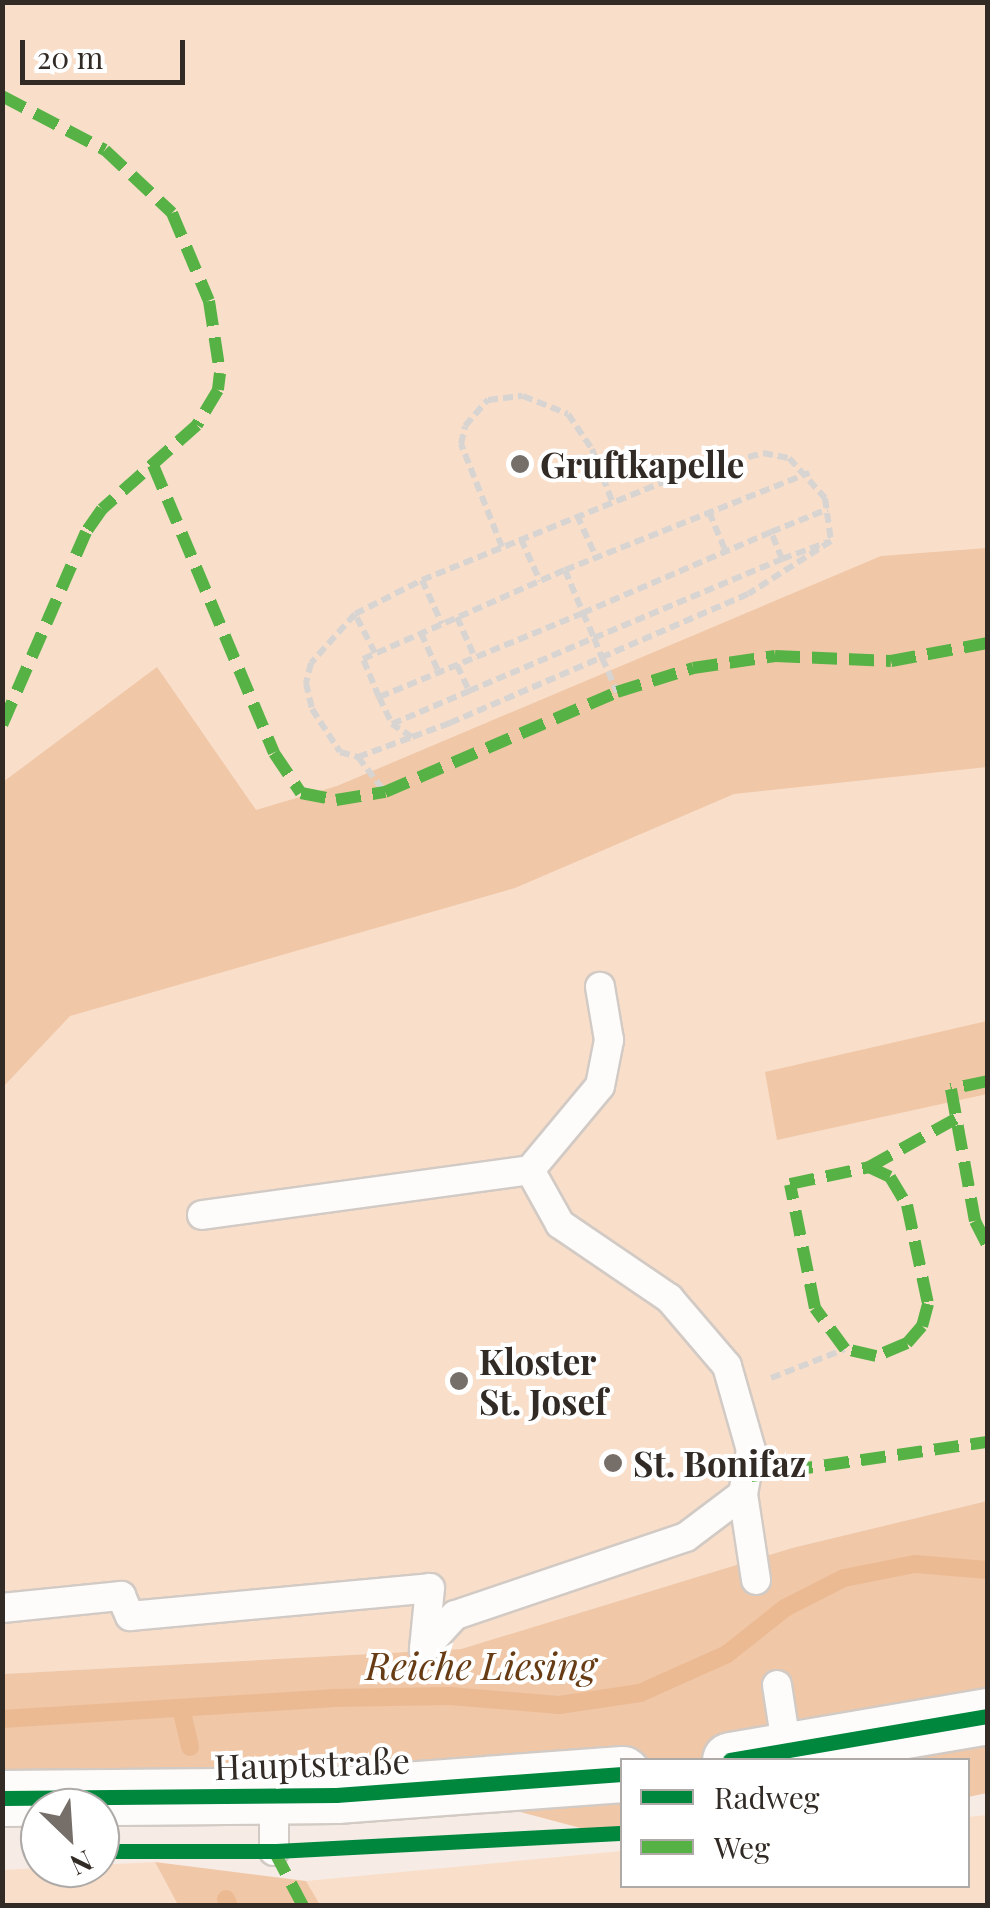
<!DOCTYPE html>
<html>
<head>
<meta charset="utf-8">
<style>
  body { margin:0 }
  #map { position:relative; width:990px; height:1908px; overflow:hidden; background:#f6ece5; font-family:"Playfair Display",serif }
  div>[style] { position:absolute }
  .green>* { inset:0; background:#f9deca }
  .forest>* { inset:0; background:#f0c7a7 }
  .stream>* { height:18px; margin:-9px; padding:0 9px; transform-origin:9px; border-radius:9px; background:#ebba93 }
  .path>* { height:6px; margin-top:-3px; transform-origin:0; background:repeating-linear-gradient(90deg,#d7d4d2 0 10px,transparent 0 15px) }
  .roads { filter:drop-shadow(2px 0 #d2cac4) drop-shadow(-2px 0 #d2cac4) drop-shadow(0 2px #d2cac4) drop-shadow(0 -2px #d2cac4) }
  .lane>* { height:28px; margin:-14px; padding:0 14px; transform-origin:14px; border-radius:14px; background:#fefcfb }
  .secondary>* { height:55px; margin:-27.5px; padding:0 27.5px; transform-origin:27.5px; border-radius:27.5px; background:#fefcfb }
  .quiet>* { height:12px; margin-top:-6px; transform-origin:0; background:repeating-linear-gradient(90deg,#56b245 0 25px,transparent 0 37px) }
  .cycleway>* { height:15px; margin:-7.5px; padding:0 7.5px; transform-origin:7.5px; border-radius:7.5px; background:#00873e }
  .dots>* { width:28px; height:28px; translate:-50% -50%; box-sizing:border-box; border:5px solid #fff; border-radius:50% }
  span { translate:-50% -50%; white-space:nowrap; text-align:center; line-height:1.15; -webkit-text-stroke:8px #fff; paint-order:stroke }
  .poi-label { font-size:35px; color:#312a25; font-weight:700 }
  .left { translate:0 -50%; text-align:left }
  .street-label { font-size:35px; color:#312a25 }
  .water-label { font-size:38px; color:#673c14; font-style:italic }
  .frame { position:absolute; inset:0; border:5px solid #312a25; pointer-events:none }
  .legend { position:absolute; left:620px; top:1758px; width:350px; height:130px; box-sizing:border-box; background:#fff; border:2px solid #adaaa8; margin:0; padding:12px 18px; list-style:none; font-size:30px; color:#312a25 }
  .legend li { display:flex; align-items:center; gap:20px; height:50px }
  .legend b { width:50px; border:2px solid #adaaa8 }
  .north { position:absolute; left:20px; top:1788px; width:100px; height:100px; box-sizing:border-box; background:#fff; border:2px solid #adaaa8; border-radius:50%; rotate:155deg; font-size:28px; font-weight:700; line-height:40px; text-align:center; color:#312a25 }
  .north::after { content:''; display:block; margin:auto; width:35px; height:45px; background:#766e68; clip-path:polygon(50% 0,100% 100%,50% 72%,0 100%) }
  .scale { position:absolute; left:20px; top:40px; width:165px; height:45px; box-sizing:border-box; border:5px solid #312a25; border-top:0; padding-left:12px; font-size:30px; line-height:35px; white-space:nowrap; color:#312a25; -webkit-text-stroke:8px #fff; paint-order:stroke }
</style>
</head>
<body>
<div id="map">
  <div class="green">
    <i style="clip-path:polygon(3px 3px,987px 3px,987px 1501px,792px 1548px,461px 1649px,3px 1674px)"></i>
    <i style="clip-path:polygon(987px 1815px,987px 1905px,320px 1906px,306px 1881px,622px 1851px,622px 1886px,968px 1886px,968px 1817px)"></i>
    <i style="clip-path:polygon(155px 1862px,178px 1905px,3px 1905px,2px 1870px)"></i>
  </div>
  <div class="forest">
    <i style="clip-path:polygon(987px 548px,987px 767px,734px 794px,515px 888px,70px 1016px,3px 1087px,3px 782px,157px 667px,256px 810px,337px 786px,881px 556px)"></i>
    <i style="clip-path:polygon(987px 1021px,987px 1094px,777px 1140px,765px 1072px)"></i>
    <i style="clip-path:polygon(987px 1501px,987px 1793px,968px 1797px,968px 1760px,622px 1760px,622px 1839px,378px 1774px,3px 1813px,3px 1674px,461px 1649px,792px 1548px)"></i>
    <i style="clip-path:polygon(155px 1862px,306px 1881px,320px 1905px,178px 1905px)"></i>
  </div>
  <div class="stream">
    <i style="left:182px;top:1712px;width:36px;rotate:77deg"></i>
    <i style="left:2px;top:1719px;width:331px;rotate:-3.6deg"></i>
    <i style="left:332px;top:1698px;width:118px;rotate:-1deg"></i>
    <i style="left:450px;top:1696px;width:109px;rotate:4.7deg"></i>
    <i style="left:559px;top:1705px;width:82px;rotate:-8.4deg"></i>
    <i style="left:640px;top:1693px;width:95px;rotate:-24.1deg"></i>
    <i style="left:727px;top:1654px;width:74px;rotate:-38.4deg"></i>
    <i style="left:785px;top:1608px;width:66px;rotate:-27deg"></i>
    <i style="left:844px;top:1578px;width:72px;rotate:-11.2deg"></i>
    <i style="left:915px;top:1564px;width:73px;rotate:4.7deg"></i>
    <i style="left:226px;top:1899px;width:8px;rotate:67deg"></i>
  </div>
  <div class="path">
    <i style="left:709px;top:512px;width:43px;rotate:67deg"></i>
    <i style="left:577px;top:515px;width:46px;rotate:65.7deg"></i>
    <i style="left:771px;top:532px;width:61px;rotate:-22deg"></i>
    <i style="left:521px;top:539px;width:46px;rotate:65.7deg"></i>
    <i style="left:502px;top:547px;width:111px;rotate:-111.7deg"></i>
    <i style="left:461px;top:444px;width:18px;rotate:-77deg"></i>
    <i style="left:465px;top:426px;width:35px;rotate:-49deg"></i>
    <i style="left:488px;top:400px;width:35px;rotate:-7deg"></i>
    <i style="left:523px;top:396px;width:48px;rotate:21.8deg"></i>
    <i style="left:568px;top:414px;width:42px;rotate:55.6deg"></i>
    <i style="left:592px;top:449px;width:56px;rotate:69deg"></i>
    <i style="left:782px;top:559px;width:49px;rotate:-20.3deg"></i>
    <i style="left:565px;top:570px;width:263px;rotate:-21.7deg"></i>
    <i style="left:422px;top:580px;width:48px;rotate:65.6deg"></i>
    <i style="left:355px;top:614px;width:66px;rotate:131.9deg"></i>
    <i style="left:311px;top:663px;width:21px;rotate:104deg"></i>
    <i style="left:306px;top:683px;width:27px;rotate:77deg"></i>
    <i style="left:312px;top:709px;width:51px;rotate:56.9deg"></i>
    <i style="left:340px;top:752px;width:19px;rotate:16deg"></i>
    <i style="left:358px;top:757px;width:58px;rotate:-20.3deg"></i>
    <i style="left:457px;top:617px;width:45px;rotate:66.3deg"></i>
    <i style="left:421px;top:633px;width:44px;rotate:65.8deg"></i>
    <i style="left:375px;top:653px;width:44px;rotate:-117.1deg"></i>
    <i style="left:355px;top:614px;width:75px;rotate:-26.9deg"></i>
    <i style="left:422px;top:580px;width:274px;rotate:-22.1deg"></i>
    <i style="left:676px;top:477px;width:90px;rotate:-15.4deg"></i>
    <i style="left:763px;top:453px;width:26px;rotate:11deg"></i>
    <i style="left:789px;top:458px;width:54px;rotate:48deg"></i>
    <i style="left:825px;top:498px;width:43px;rotate:82.1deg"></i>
    <i style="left:831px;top:541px;width:98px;rotate:147.4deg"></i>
    <i style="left:748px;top:594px;width:325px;rotate:156.6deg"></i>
    <i style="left:450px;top:723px;width:40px;rotate:159.8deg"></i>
    <i style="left:412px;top:737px;width:24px;rotate:-147deg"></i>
    <i style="left:457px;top:665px;width:29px;rotate:65deg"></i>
    <i style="left:379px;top:697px;width:30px;rotate:64deg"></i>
    <i style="left:392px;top:724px;width:84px;rotate:-23.2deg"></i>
    <i style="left:469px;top:691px;width:136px;rotate:-23deg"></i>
    <i style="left:594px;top:638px;width:204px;rotate:-22.8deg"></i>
    <i style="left:782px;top:559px;width:29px;rotate:-112deg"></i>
    <i style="left:771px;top:532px;width:205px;rotate:156.7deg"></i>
    <i style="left:583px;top:613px;width:221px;rotate:157.6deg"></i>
    <i style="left:379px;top:697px;width:41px;rotate:-112.8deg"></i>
    <i style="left:363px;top:659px;width:221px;rotate:-23.8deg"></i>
    <i style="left:565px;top:570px;width:47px;rotate:67.3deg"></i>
    <i style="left:583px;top:613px;width:27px;rotate:66deg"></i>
    <i style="left:594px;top:638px;width:22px;rotate:68deg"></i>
    <i style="left:602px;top:658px;width:14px;rotate:65deg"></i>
    <i style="left:608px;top:671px;width:23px;rotate:67deg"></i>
    <i style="left:358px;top:757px;width:44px;rotate:52.4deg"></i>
    <i style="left:771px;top:1378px;width:79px;rotate:-21.4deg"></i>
  </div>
  <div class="roads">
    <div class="lane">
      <i style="left:530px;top:1170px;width:109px;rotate:-50.2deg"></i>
      <i style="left:600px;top:1086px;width:47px;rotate:-78.9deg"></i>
      <i style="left:609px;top:1040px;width:54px;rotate:-99.6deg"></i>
      <i style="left:202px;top:1215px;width:331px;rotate:-7.8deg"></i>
      <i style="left:530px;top:1170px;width:62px;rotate:60.9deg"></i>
      <i style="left:560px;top:1224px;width:132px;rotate:34.2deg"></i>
      <i style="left:669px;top:1298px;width:89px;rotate:49.5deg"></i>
      <i style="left:727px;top:1366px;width:87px;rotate:74.1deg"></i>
      <i style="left:751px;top:1450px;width:45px;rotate:100.3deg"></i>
      <i style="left:743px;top:1494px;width:71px;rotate:143deg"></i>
      <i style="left:686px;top:1537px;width:244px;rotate:161.3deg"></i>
      <i style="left:455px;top:1615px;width:46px;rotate:132.4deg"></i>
      <i style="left:743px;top:1494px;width:87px;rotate:81.4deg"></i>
      <i style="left:2px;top:1608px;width:120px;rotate:-5.8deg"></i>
      <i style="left:121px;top:1596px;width:22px;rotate:66deg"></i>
      <i style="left:130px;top:1616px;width:301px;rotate:-5.3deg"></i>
      <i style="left:430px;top:1588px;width:61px;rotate:95.6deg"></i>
      <i style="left:777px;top:1685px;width:66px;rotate:81.3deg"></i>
      <i style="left:274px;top:1851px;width:54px;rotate:-90deg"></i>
    </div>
    <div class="secondary">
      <i style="left:730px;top:1760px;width:262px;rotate:-9.7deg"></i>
      <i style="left:2px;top:1798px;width:334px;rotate:-0.5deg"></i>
      <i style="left:336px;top:1795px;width:287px;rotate:-4.2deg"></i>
    </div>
  </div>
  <div class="quiet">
    <i style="left:2px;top:96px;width:116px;rotate:27.7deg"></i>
    <i style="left:105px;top:150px;width:92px;rotate:43.2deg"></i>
    <i style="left:172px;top:213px;width:95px;rotate:67.2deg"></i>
    <i style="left:209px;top:301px;width:73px;rotate:81.3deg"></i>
    <i style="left:220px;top:373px;width:17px;rotate:97deg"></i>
    <i style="left:218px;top:390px;width:41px;rotate:121deg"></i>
    <i style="left:197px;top:425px;width:127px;rotate:138.5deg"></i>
    <i style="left:102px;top:509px;width:28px;rotate:125deg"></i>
    <i style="left:86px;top:532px;width:210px;rotate:113.5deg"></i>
    <i style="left:153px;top:465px;width:312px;rotate:67.2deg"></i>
    <i style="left:274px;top:753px;width:48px;rotate:56deg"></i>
    <i style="left:301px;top:793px;width:36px;rotate:11deg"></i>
    <i style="left:336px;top:800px;width:50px;rotate:-9.3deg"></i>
    <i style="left:385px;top:792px;width:253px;rotate:-23.3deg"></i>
    <i style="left:617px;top:692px;width:80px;rotate:-17.5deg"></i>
    <i style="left:693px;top:668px;width:83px;rotate:-8.3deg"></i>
    <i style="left:775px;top:656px;width:116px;rotate:2.5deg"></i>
    <i style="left:891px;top:661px;width:99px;rotate:-10.5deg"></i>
    <i style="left:988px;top:1081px;width:38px;rotate:168deg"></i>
    <i style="left:951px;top:1089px;width:134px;rotate:79.7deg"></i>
    <i style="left:975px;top:1221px;width:29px;rotate:63deg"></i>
    <i style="left:869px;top:1167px;width:23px;rotate:25deg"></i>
    <i style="left:890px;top:1177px;width:33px;rotate:59deg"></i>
    <i style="left:907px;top:1205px;width:101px;rotate:78deg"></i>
    <i style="left:928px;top:1304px;width:23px;rotate:105deg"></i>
    <i style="left:922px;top:1326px;width:23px;rotate:131deg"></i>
    <i style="left:907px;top:1343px;width:34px;rotate:157deg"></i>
    <i style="left:876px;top:1356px;width:32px;rotate:-167deg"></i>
    <i style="left:845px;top:1349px;width:51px;rotate:-126.2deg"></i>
    <i style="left:815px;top:1308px;width:126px;rotate:-101.4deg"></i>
    <i style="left:790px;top:1184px;width:81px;rotate:-12.1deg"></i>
    <i style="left:869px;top:1167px;width:101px;rotate:-29.1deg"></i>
    <i style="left:751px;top:1476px;width:239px;rotate:-8.2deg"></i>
    <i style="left:274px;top:1851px;width:62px;rotate:62.2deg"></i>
  </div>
  <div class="cycleway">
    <i style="left:730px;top:1760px;width:262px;rotate:-9.7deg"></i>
    <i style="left:2px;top:1798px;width:334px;rotate:-0.5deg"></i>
    <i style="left:336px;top:1795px;width:287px;rotate:-4.2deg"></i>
    <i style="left:100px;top:1851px;width:174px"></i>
    <i style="left:274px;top:1851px;width:348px;rotate:-3deg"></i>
  </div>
  <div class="dots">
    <i style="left:520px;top:464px;background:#766e68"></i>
    <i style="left:459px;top:1381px;background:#766e68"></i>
    <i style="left:613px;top:1463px;background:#766e68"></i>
  </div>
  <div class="poi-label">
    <span class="left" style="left:540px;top:464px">Gruftkapelle</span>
    <span class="left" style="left:479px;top:1381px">Kloster<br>St. Josef</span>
    <span class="left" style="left:633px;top:1463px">St. Bonifaz</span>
  </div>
  <div class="street-label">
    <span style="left:312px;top:1763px;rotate:-2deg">Hauptstraße</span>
  </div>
  <div class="water-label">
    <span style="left:481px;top:1665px">Reiche Liesing</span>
  </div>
  <div class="frame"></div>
  <ul class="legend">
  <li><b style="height:12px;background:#00873e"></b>Radweg</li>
  <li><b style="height:12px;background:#56b245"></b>Weg</li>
  </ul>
  <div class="north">N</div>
  <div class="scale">20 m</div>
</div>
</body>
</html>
